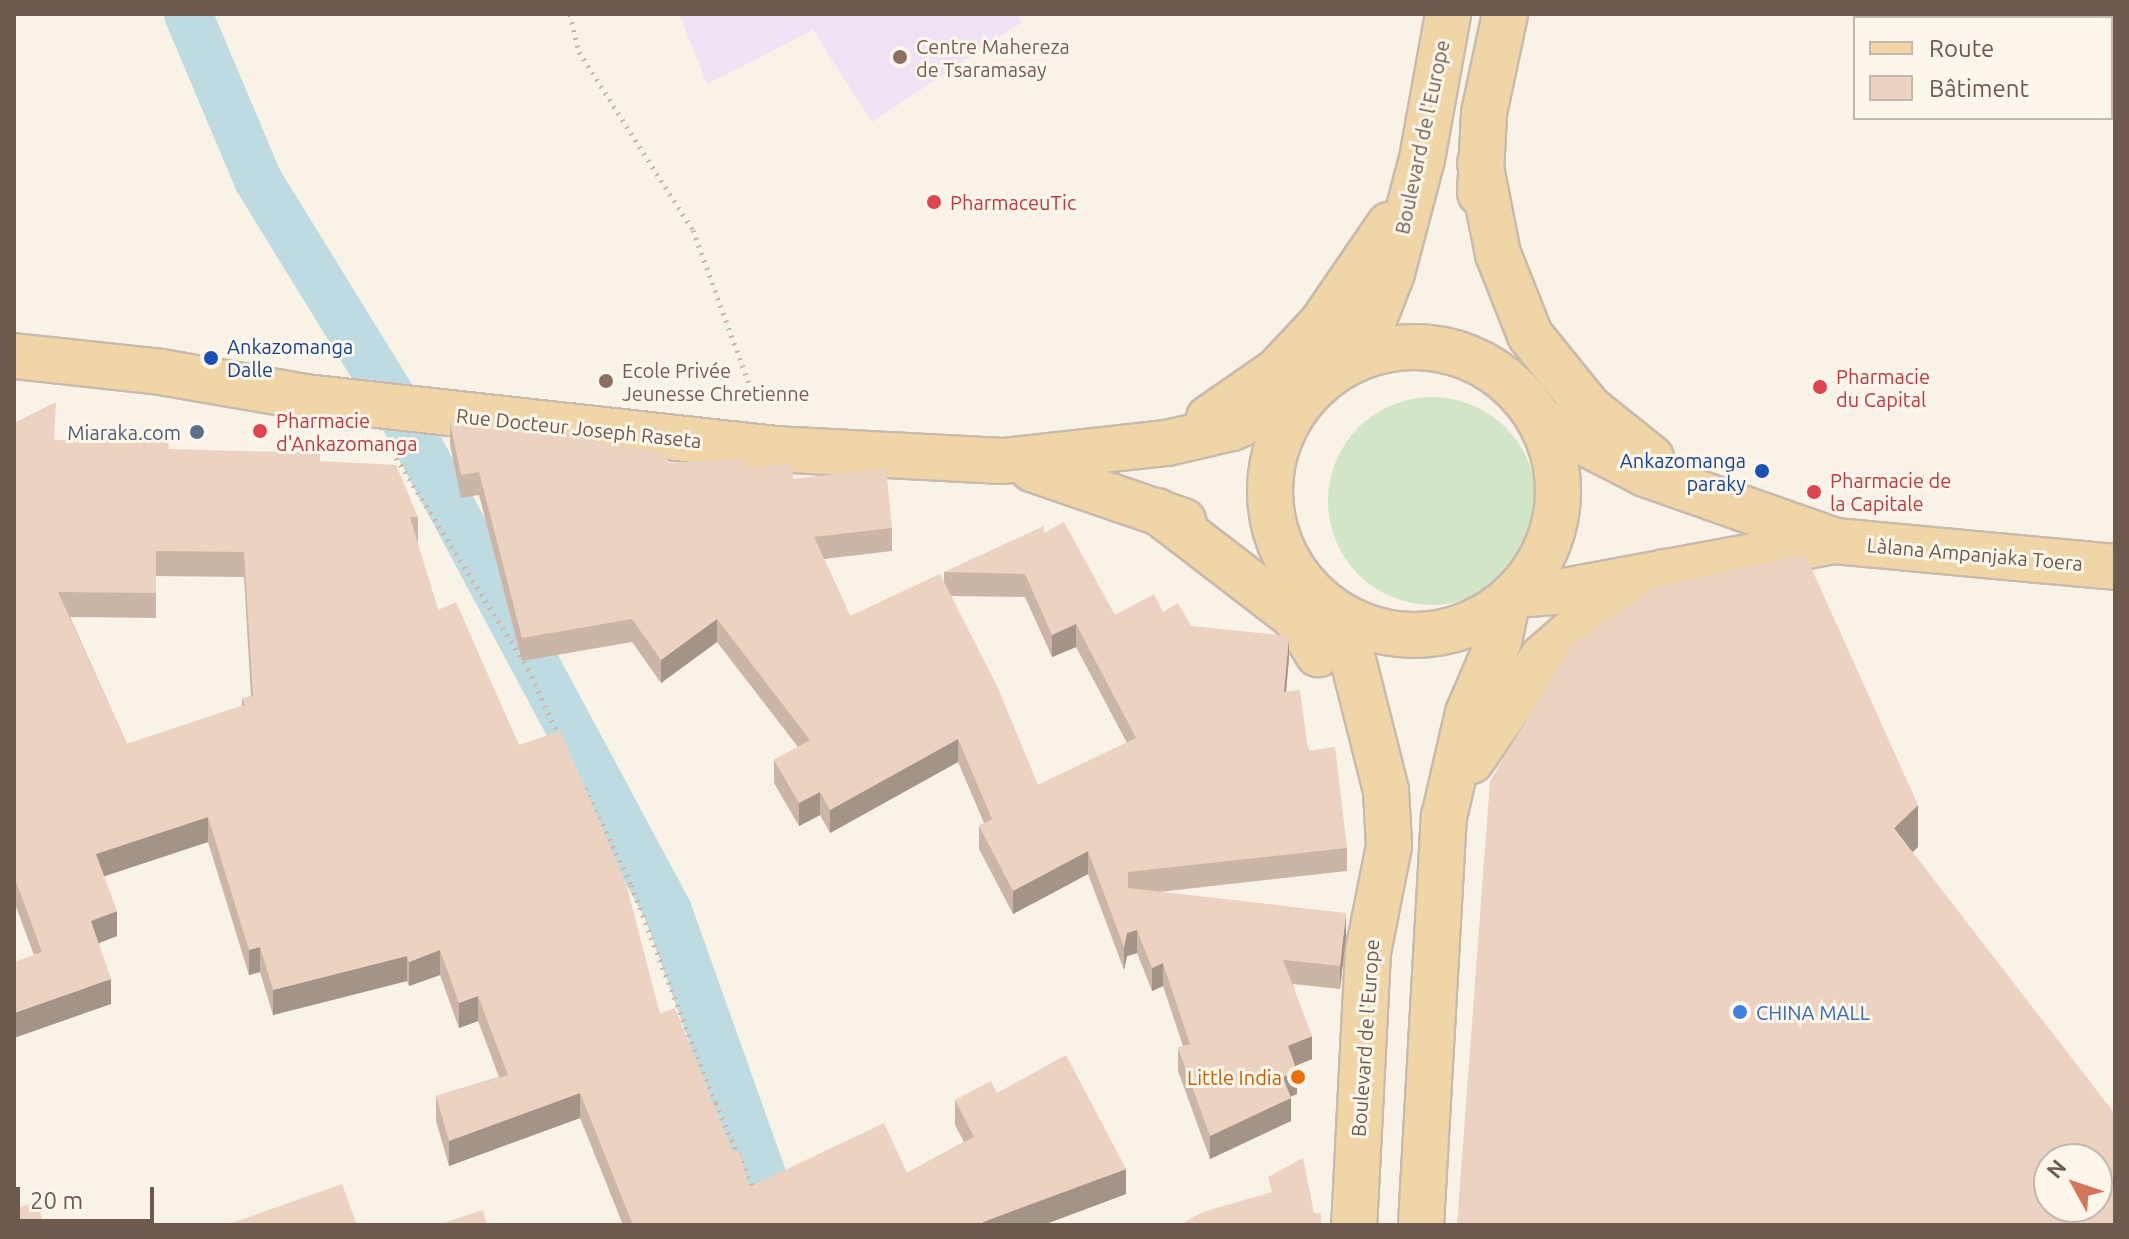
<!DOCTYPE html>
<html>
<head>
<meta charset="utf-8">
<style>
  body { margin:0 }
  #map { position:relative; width:2129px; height:1239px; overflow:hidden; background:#f9f2e6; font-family:Ubuntu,sans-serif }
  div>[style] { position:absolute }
  .education>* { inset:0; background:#efe2f5 }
  .green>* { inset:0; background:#d2e5c6 }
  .round { border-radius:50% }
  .canal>* { height:48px; margin:-24px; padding:0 24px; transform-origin:24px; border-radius:24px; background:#bddbe0 }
  .path>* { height:5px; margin-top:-2.5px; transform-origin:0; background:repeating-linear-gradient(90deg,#d0b5a4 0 2px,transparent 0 8px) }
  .roads { filter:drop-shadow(2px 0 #c9baad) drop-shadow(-2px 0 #c9baad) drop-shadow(0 2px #c9baad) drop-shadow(0 -2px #c9baad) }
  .minor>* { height:44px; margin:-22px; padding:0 22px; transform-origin:22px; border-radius:22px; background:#fff }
  .major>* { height:44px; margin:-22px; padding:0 22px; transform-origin:22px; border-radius:22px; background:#f0d5a6 }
  .major>.ring { margin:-22px; padding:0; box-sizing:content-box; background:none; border:44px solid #f0d5a6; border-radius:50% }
  .wall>* { inset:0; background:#cab5a6 }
  .shaded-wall>* { inset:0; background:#a49387 }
  .building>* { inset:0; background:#ebd2c1 }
  .dots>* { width:22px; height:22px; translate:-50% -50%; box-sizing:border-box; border:4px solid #fcf6eb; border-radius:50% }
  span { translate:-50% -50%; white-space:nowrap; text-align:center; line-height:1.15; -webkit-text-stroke:6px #fcf6eb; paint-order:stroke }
  .education-label { font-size:20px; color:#785e54 }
  .left { translate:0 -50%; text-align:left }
  .street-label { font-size:20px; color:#6f5a4e }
  .health-label { font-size:20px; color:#be3a42 }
  .transit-label { font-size:20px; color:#164399 }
  .right { translate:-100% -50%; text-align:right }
  .service-label { font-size:20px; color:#4e5e75 }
  .shop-label { font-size:20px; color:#366cbe }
  .food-label { font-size:20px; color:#c56008 }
  .frame { position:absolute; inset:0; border:16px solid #6f5a4e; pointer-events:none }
  .legend { position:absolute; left:1853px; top:16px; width:260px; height:104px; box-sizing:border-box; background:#fcf6eb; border:2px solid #c4b8ac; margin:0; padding:10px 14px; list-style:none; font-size:24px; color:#6f5a4e }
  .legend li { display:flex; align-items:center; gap:16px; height:40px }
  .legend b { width:40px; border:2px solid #c4b8ac }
  .north { position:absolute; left:2033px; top:1143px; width:80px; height:80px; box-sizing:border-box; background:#fcf6eb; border:2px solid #c4b8ac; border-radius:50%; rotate:310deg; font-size:22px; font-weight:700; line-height:32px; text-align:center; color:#6f5a4e }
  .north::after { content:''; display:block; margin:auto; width:28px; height:36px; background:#d4765a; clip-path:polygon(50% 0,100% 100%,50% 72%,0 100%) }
  .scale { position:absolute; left:16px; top:1187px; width:138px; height:36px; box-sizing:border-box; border:4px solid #6f5a4e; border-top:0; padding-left:10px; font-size:24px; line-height:28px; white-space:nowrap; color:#6f5a4e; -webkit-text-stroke:6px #fcf6eb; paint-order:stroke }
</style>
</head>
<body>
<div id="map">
  <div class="education">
    <i style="clip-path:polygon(679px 14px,1017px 14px,1022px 22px,872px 122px,813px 30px,707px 84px)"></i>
  </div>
  <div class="green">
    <i class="round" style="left:1328px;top:397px;width:208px;height:208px"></i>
  </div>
  <div class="canal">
    <i style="left:188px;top:14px;width:180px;rotate:67.1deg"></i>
    <i style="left:258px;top:180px;width:269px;rotate:58.4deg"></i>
    <i style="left:399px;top:409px;width:570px;rotate:61.82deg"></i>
    <i style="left:668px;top:911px;width:333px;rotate:70.4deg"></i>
  </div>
  <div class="path">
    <i style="left:570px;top:14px;width:39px;rotate:77deg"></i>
    <i style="left:579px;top:52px;width:211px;rotate:57.4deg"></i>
    <i style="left:693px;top:230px;width:184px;rotate:70deg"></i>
    <i style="left:392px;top:451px;width:257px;rotate:58deg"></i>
    <i style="left:528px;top:669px;width:74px;rotate:65.2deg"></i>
    <i style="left:585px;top:788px;width:107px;rotate:64.6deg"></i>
    <i style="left:631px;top:885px;width:234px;rotate:68.9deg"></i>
    <i style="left:715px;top:1103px;width:97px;rotate:65.6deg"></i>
  </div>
  <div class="roads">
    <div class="minor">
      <i style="left:2053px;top:14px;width:9px;rotate:27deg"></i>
      <i style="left:2111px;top:41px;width:4px;rotate:27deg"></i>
    </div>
    <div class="major">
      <i style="left:1480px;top:163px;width:93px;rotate:78.8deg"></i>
      <i style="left:1498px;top:254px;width:87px;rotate:68.4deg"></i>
      <i style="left:1530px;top:335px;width:94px;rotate:51.1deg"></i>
      <i style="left:1589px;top:408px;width:80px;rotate:38.9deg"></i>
      <i style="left:1480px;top:193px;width:80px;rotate:-87.1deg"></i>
      <i style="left:1484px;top:113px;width:101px;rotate:-78deg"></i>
      <i class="ring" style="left:1270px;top:347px;width:244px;height:244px"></i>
      <i style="left:14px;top:356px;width:148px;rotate:6.2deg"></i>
      <i style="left:161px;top:372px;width:146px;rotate:9.8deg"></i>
      <i style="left:305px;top:397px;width:471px;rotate:6.3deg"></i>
      <i style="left:773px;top:449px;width:230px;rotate:3deg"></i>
      <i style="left:1003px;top:461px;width:165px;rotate:-6.3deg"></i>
      <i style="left:1167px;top:443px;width:67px;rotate:-13deg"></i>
      <i style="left:1232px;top:428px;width:84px;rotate:-24.7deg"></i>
      <i style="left:1335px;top:366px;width:48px;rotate:-45deg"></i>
      <i style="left:1369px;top:332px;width:63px;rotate:-68.7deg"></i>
      <i style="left:1392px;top:273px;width:118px;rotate:-75.3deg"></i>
      <i style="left:1422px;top:159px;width:147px;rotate:-79.8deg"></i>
      <i style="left:1209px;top:418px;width:83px;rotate:-34.7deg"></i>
      <i style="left:1277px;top:371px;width:66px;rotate:-46.8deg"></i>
      <i style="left:1322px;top:323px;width:119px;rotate:-55.6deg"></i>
      <i style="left:1542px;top:421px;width:116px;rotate:27.2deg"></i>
      <i style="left:1645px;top:474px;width:201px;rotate:19.4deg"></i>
      <i style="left:1835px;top:541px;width:281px;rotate:5.3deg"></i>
      <i style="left:1032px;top:469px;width:160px;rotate:19deg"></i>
      <i style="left:1157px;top:511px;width:174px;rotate:37.5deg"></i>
      <i style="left:1295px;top:617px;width:44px;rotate:58.1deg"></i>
      <i style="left:1516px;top:595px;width:49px;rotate:-4.7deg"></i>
      <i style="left:1565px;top:591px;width:269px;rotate:-10.5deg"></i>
      <i style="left:1318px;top:605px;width:54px;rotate:53.3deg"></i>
      <i style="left:1350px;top:648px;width:146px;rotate:75.8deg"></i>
      <i style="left:1386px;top:790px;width:56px;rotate:86.9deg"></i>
      <i style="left:1389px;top:846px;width:108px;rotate:101.2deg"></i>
      <i style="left:1368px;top:952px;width:273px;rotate:92.9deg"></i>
      <i style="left:1471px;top:761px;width:126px;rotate:-55.3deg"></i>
      <i style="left:1543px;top:657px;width:50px;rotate:-41deg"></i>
      <i style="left:1581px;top:624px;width:99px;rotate:-31.8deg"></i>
      <i style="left:1421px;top:1225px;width:409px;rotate:-86.8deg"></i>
      <i style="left:1444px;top:817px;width:107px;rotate:-77deg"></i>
      <i style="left:1468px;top:713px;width:78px;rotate:-66.7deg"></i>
      <i style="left:1499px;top:641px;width:39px;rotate:-78deg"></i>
    </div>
  </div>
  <div class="wall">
    <i style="clip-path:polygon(evenodd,450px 422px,595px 442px,669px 463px,744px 468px,793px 479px,892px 528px,892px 551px,824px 559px,850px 616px,944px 582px,944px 572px,1044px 533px,1115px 615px,1163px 612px,1191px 626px,1289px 658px,1286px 692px,1347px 848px,1347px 871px,1159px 892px,1346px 936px,1340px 989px,1293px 984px,1312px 1059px,1295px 1066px,1297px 1094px,1290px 1097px,1291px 1121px,1210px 1159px,1178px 1071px,1178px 1048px,1183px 1046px,1163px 986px,1152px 991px,1137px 953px,1127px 956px,1124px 970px,1088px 874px,1013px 914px,979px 849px,979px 826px,984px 823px,958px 762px,830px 833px,820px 815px,799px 826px,774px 783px,774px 760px,798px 747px,717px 642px,661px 683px,632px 642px,522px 661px,479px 495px,461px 498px,450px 445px,450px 422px,951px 596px,1025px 597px,1052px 657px,1076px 647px,1127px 743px,1038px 785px,951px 596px)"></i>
    <i style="clip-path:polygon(evenodd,14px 423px,55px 441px,320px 461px,418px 517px,418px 542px,417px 542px,438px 610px,519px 745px,733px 1152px,749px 1187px,907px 1173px,964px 1142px,955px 1125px,955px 1100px,997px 1093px,1126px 1194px,1043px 1225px,623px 1225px,580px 1118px,449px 1166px,436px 1121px,436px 1096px,499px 1077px,478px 1021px,459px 1028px,440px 975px,409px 986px,407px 981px,273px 1015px,260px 972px,249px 975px,208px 842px,104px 876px,117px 936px,99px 943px,111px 1004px,34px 955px,15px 904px,14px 423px,156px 576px,244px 577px,251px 696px,242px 699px,242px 706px,127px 744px,70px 617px,156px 618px,156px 576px)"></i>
  </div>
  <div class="shaded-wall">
    <i style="clip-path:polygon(717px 619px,717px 642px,661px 683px,661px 660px)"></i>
    <i style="clip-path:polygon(1076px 624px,1076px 647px,1052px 657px,1052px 635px)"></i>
    <i style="clip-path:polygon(1289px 636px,1289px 658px,1284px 715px,1284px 692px)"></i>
    <i style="clip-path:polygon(958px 739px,958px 762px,830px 833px,830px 810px)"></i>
    <i style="clip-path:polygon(820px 792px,820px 815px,799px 826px,799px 803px)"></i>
    <i style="clip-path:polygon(1918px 805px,1918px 847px,1894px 870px,1894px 828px)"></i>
    <i style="clip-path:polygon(208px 817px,208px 842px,96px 879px,96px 854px)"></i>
    <i style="clip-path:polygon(1088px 851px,1088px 874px,1013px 914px,1013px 891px)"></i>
    <i style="clip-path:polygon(14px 879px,15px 879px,15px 904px,14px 904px)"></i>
    <i style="clip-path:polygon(117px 911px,117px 936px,91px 946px,91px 921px)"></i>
    <i style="clip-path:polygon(1346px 913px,1346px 936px,1340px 989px,1340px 966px)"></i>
    <i style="clip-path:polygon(1137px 930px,1137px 953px,1127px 956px,1124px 970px,1124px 947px,1127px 933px)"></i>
    <i style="clip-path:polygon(260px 947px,260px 972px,249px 975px,249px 950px)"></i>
    <i style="clip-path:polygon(440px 950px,440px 975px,409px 986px,409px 962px)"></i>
    <i style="clip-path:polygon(407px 956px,407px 981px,273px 1015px,273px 990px)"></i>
    <i style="clip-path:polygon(1163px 963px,1163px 986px,1152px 991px,1152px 968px)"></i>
    <i style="clip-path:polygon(111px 979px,111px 1004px,14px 1038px,14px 1013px)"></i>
    <i style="clip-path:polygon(478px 996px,478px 1021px,459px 1028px,459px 1003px)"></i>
    <i style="clip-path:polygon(1312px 1036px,1312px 1059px,1288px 1069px,1288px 1046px)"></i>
    <i style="clip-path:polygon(1297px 1071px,1297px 1094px,1283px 1100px,1283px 1077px)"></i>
    <i style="clip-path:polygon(580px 1093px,580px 1118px,449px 1166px,449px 1141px)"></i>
    <i style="clip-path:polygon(1291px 1098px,1291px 1121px,1210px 1159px,1210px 1136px)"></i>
    <i style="clip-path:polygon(1126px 1169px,1126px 1194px,1043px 1225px,983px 1225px,983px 1222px)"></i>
  </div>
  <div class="building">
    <i style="clip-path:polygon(evenodd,56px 402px,54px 440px,168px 442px,169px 449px,320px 453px,320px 461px,396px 465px,418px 517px,410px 517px,438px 610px,456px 602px,519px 745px,560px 731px,626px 883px,660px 1014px,675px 1008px,733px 1152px,739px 1151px,749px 1187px,884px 1123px,907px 1173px,974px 1137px,955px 1100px,991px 1081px,997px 1093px,1066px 1055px,1126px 1169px,983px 1222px,984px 1225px,633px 1225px,580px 1093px,449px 1141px,436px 1096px,508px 1075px,478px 996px,459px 1003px,440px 950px,409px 962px,407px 956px,273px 990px,260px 947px,249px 950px,208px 817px,96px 854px,117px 911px,91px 921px,111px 979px,14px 1013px,14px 962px,42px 952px,15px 879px,14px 879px,14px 423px,56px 402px,156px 551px,244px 552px,253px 696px,242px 699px,245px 705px,127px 744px,58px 592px,156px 593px,156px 551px)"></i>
    <i style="clip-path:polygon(450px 422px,595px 435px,594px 442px,669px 453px,667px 463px,744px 458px,744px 468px,792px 463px,793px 479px,886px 468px,892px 528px,814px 537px,850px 616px,940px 574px,998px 688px,1038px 785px,1136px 738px,1076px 624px,1052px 635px,1025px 574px,944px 572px,1044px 526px,1044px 533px,1064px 522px,1115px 615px,1154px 594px,1163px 612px,1178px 603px,1191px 626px,1289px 636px,1284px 692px,1300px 690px,1308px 751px,1335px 747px,1347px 848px,1128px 872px,1128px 888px,1346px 913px,1340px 966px,1283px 960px,1312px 1036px,1288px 1046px,1297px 1071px,1283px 1077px,1291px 1098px,1210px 1136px,1178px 1048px,1190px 1044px,1163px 963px,1152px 968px,1137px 930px,1127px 933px,1124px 947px,1088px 851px,1013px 891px,979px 826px,992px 819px,958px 739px,830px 810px,820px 792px,799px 803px,774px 760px,810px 740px,717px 619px,661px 660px,632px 619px,522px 638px,479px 472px,461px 475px)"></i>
    <i style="clip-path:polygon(evenodd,1805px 554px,1918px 805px,1894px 828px,2115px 1114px,2115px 1225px,1457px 1225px,1490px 781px,1571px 645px,1656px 587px,1805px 554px,2049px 1159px,2097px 1159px,2097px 1207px,2049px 1207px,2049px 1159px)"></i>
    <i style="clip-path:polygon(1303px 1158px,1314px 1213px,1321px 1213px,1321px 1225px,1179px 1225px,1203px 1212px,1272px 1192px,1268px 1177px)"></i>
    <i style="clip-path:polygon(342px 1184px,357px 1225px,226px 1225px)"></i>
    <i style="clip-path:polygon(37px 1202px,44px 1225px,14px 1225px,14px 1209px)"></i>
    <i style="clip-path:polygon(483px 1210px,487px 1225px,437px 1225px)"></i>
  </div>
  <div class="dots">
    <i style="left:900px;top:57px;background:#8d6e63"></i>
    <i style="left:934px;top:202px;background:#e0444e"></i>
    <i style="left:211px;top:358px;background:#1a4fb4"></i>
    <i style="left:606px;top:381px;background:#8d6e63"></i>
    <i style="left:1820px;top:387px;background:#e0444e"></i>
    <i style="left:260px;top:431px;background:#e0444e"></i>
    <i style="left:197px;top:432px;background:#5c6f8a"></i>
    <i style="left:1762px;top:471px;background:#1a4fb4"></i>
    <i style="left:1814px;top:492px;background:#e0444e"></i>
    <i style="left:1740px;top:1012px;background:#3f7fe0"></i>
    <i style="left:1298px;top:1077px;background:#e8710a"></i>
  </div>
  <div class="education-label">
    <span class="left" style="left:916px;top:58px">Centre Mahereza<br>de Tsaramasay</span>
    <span class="left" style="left:622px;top:382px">Ecole Privée<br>Jeunesse Chretienne</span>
  </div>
  <div class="street-label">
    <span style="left:1422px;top:137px;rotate:-78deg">Boulevard de l'Europe</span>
    <span style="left:579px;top:428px;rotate:6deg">Rue Docteur Joseph Raseta</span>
    <span style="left:1975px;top:554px;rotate:5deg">Làlana Ampanjaka Toera</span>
    <span style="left:1365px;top:1038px;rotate:-86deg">Boulevard de l'Europe</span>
  </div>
  <div class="health-label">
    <span class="left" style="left:950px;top:202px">PharmaceuTic</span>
    <span class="left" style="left:1836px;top:388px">Pharmacie<br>du Capital</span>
    <span class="left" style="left:276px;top:432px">Pharmacie<br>d'Ankazomanga</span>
    <span class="left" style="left:1830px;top:492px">Pharmacie de<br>la Capitale</span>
  </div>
  <div class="transit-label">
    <span class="left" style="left:227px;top:358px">Ankazomanga<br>Dalle</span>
    <span class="right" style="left:1746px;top:472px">Ankazomanga<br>paraky</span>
  </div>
  <div class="service-label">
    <span class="right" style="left:181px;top:432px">Miaraka.com</span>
  </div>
  <div class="shop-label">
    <span class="left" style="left:1756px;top:1012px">CHINA MALL</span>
  </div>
  <div class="food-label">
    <span class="right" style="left:1282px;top:1077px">Little India</span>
  </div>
  <div class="frame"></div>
  <ul class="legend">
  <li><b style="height:10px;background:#f0d5a6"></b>Route</li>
  <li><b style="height:22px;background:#ebd2c1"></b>Bâtiment</li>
  </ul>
  <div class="north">N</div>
  <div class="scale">20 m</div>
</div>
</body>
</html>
